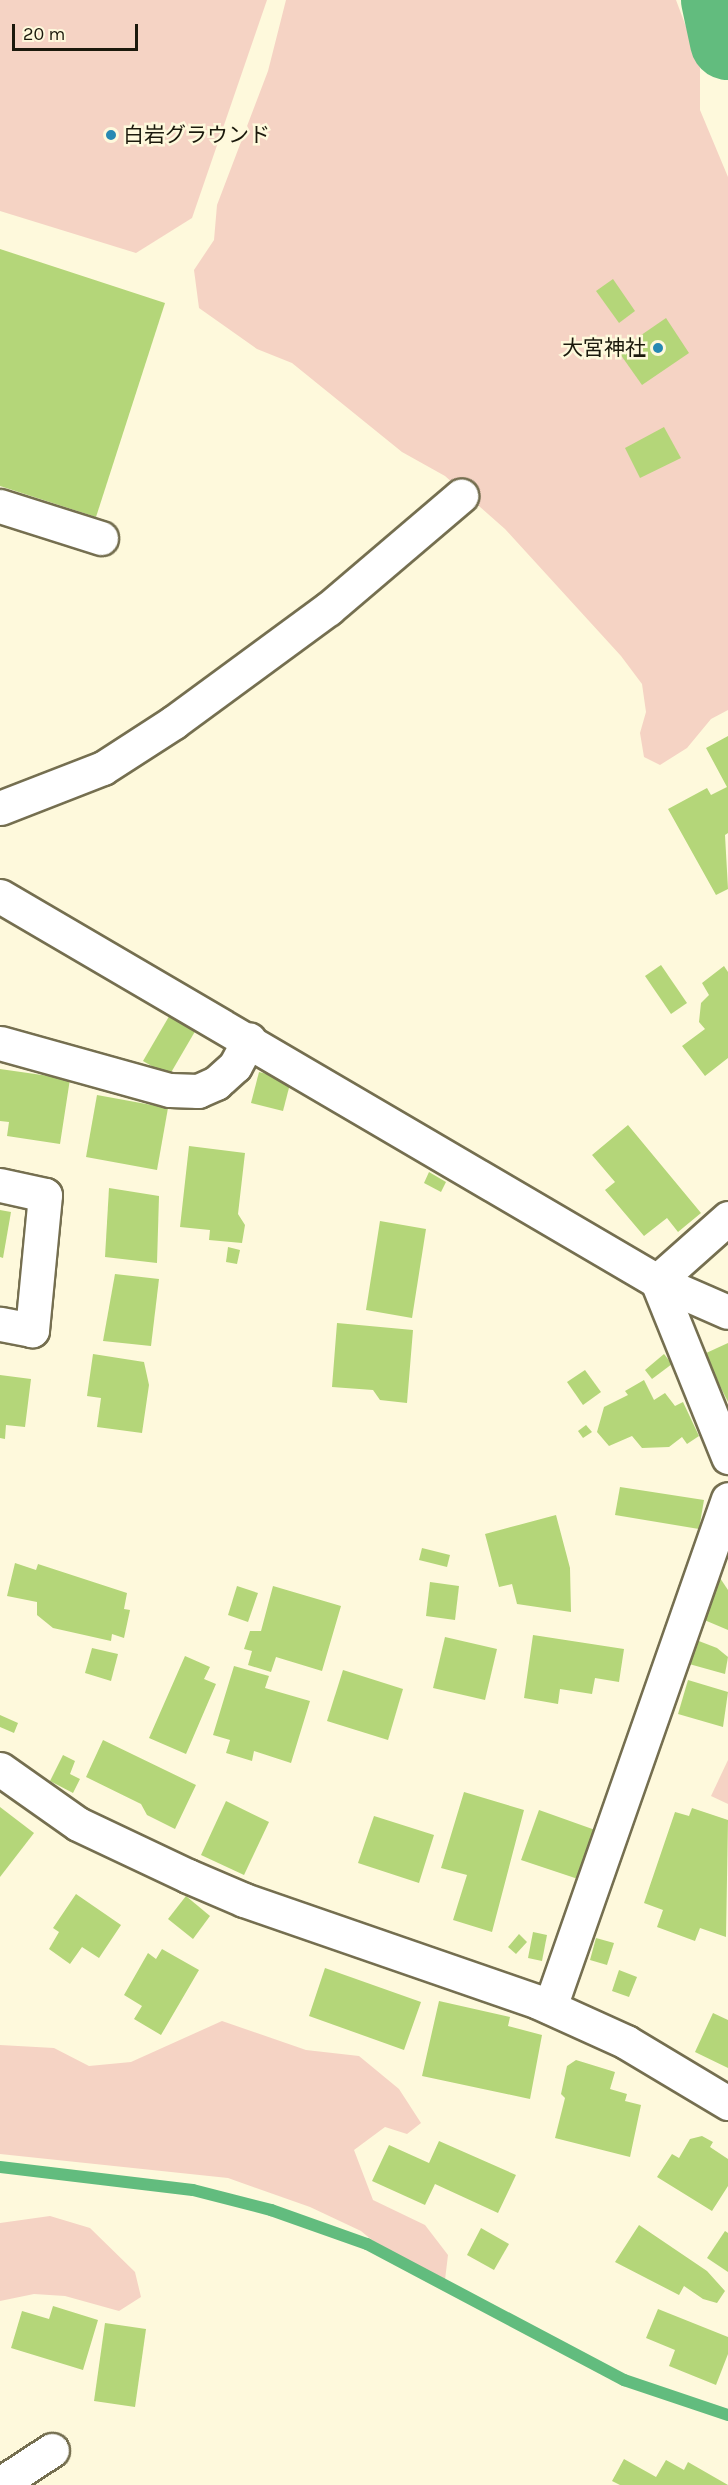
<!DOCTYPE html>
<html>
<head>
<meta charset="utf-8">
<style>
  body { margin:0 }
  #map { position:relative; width:728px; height:2485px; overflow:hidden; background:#fef9dc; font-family:Karla,"Noto Sans JP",sans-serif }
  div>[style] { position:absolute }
  .green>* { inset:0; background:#f5d3c4 }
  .stream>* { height:12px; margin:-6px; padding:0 6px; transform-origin:6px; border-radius:6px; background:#62bc7e }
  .river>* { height:76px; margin:-38px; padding:0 38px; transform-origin:38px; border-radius:38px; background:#62bc7e }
  .building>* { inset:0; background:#b4d679 }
  .roads { filter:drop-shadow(2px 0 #756f50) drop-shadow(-2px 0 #756f50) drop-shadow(0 2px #756f50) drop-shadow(0 -2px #756f50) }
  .minor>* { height:33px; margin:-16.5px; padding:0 16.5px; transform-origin:16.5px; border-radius:16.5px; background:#fff }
  .dots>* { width:16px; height:16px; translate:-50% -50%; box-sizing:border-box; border:3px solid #fef9dc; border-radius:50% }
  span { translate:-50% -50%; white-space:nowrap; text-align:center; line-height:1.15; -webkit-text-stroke:5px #fef9dc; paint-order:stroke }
  .poi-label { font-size:21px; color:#1b190c }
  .left { translate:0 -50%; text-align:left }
  .right { translate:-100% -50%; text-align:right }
  .scale { position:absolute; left:12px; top:24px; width:126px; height:27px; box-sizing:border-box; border:3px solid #1b190c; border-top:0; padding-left:8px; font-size:18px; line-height:21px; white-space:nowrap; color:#1b190c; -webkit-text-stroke:4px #fef9dc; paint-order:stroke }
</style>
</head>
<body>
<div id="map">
  <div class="green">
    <i style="clip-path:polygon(0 0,267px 0,192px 218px,136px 253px,0 211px)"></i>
    <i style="clip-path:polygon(286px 0,676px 0,700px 64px,700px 110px,728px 177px,728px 710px,711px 719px,687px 748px,660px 765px,644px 757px,640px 733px,646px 712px,642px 684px,621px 656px,505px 529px,445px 476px,402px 452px,292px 363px,257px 349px,199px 308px,194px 270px,214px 240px,217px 205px,268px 71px)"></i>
    <i style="clip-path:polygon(728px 1760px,728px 1804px,711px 1796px)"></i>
    <i style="clip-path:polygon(222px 2021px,306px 2050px,359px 2056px,399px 2089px,421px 2123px,407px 2134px,385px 2127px,354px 2150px,373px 2200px,425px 2225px,448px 2255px,445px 2280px,402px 2265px,361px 2231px,310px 2207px,228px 2178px,0 2154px,0 2045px,54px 2048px,89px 2066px,131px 2062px)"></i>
    <i style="clip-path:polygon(50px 2216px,90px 2228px,135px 2272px,141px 2297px,119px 2311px,65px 2296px,34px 2294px,0 2301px,0 2223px)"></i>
  </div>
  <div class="stream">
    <i style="left:0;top:2167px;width:194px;rotate:6.8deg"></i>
    <i style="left:193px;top:2190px;width:81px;rotate:14.4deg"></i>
    <i style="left:271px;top:2210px;width:102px;rotate:19.5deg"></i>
    <i style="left:367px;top:2244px;width:291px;rotate:27.9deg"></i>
    <i style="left:624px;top:2380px;width:110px;rotate:18.6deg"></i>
  </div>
  <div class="river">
    <i style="left:719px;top:0;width:43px;rotate:77.9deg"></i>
  </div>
  <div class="building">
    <i style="clip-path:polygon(0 249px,165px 303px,96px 517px,0 486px)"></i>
    <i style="clip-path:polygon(613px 279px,635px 311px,619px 323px,596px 291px)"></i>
    <i style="clip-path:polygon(666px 318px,689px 353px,642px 385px,618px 351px)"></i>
    <i style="clip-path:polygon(664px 427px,681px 458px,640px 478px,625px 448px)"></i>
    <i style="clip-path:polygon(728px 736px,728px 833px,725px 835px,728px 889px,716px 895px,668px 809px,707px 788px,711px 795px,727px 787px,706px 748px)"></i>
    <i style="clip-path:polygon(661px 965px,687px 1003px,671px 1014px,645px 976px)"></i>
    <i style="clip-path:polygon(724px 966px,728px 972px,728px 1058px,705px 1076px,682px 1046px,705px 1029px,699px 1022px,701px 1003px,709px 995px,702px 983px)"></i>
    <i style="clip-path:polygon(171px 1013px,197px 1028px,169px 1076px,143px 1061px)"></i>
    <i style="clip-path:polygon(0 1069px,70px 1079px,60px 1144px,7px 1136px,9px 1122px,0 1121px)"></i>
    <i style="clip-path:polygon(259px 1072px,291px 1080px,283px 1111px,251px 1103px)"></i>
    <i style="clip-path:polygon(97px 1095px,168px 1108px,157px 1170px,86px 1157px)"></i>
    <i style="clip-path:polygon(628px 1125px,701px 1213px,678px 1232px,667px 1218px,644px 1236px,605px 1190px,615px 1182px,592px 1155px)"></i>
    <i style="clip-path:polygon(189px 1146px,245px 1153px,238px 1214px,245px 1225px,242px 1243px,209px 1240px,210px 1230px,180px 1227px)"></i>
    <i style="clip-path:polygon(429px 1172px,446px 1182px,441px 1192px,424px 1183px)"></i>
    <i style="clip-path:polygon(109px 1188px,159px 1196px,157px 1263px,105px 1257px)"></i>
    <i style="clip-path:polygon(0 1210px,11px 1212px,3px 1258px,0 1257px)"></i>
    <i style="clip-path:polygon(380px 1221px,426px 1229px,412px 1318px,366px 1310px)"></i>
    <i style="clip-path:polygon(228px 1247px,240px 1250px,237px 1264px,226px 1262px)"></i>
    <i style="clip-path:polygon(115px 1274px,159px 1279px,151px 1346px,103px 1341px)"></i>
    <i style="clip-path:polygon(337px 1323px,413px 1330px,407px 1403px,380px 1400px,373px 1390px,332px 1387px)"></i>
    <i style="clip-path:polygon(728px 1343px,728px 1402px,704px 1354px)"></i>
    <i style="clip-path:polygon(93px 1354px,144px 1362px,149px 1385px,142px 1433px,97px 1427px,101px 1398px,87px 1396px)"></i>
    <i style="clip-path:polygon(664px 1354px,672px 1364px,652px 1379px,645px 1370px)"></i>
    <i style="clip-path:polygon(585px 1370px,601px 1392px,583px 1405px,567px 1382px)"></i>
    <i style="clip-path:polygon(0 1375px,31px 1379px,25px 1427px,6px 1425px,5px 1439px,0 1438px)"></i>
    <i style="clip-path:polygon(644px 1380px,654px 1400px,665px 1393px,675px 1406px,683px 1402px,699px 1436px,687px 1444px,682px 1437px,669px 1447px,642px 1448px,632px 1436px,609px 1446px,597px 1432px,604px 1407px,628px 1395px,625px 1391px)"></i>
    <i style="clip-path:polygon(586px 1425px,592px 1432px,583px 1438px,578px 1431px)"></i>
    <i style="clip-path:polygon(620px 1487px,704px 1500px,699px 1529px,615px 1515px)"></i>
    <i style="clip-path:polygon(556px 1515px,570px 1568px,571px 1612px,517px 1604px,512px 1584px,499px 1587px,485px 1534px)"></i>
    <i style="clip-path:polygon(422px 1548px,450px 1555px,447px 1567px,419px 1560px)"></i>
    <i style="clip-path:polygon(15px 1563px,36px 1570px,38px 1564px,127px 1593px,124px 1609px,130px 1610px,124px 1638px,112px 1634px,111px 1641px,53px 1628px,37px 1615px,37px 1602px,7px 1596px)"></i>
    <i style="clip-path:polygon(718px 1575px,728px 1590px,728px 1630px,702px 1619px)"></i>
    <i style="clip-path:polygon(430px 1582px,459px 1586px,455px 1620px,426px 1616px)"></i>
    <i style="clip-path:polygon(237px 1586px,258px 1593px,248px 1622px,228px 1615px)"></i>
    <i style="clip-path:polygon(273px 1586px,341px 1606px,322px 1671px,276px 1657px,271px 1672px,248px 1665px,252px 1651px,244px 1649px,250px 1631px,261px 1631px)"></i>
    <i style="clip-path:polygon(533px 1635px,624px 1649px,619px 1682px,595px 1678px,592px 1694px,560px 1689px,558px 1704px,524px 1698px)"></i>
    <i style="clip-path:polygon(445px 1637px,497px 1649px,485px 1700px,433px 1688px)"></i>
    <i style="clip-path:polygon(691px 1638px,717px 1648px,728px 1657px,725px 1674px,682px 1662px)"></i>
    <i style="clip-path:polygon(92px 1648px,118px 1654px,111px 1681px,85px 1673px)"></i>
    <i style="clip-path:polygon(185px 1656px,210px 1667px,204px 1679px,216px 1684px,186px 1754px,149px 1738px)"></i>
    <i style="clip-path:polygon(234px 1666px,269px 1676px,265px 1688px,310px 1701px,291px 1763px,254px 1751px,252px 1761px,226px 1753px,230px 1740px,213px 1735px)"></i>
    <i style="clip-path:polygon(343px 1670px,403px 1689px,388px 1740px,327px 1721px)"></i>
    <i style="clip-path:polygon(688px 1680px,728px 1692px,723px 1727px,678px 1714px)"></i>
    <i style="clip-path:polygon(0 1715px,18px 1723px,14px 1733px,0 1727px)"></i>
    <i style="clip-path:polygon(103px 1740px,196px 1785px,175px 1829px,147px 1815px,141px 1804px,86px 1777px)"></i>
    <i style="clip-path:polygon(63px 1755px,75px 1761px,70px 1774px,80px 1779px,73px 1793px,50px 1781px)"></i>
    <i style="clip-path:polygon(464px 1792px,524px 1810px,492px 1932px,453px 1920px,467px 1875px,441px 1868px)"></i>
    <i style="clip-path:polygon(226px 1801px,269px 1822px,244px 1875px,201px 1855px)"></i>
    <i style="clip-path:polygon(0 1807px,34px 1833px,0 1877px)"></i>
    <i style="clip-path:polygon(692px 1808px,728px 1820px,726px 1937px,700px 1928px,695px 1941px,657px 1927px,663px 1910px,644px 1903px,675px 1812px,689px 1816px)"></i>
    <i style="clip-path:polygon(539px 1810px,598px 1831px,581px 1880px,521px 1860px)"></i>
    <i style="clip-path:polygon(374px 1816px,434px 1835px,419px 1883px,358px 1863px)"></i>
    <i style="clip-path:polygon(76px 1894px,121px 1925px,99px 1958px,82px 1947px,70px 1964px,49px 1949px,59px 1932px,53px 1928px)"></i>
    <i style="clip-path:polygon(186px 1896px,210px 1916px,193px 1939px,168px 1919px)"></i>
    <i style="clip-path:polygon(533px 1932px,547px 1935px,542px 1961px,528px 1958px)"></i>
    <i style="clip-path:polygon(519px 1934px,527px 1942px,516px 1954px,508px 1947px)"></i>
    <i style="clip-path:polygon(596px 1938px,614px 1943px,607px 1965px,590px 1960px)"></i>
    <i style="clip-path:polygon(162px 1949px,199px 1970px,161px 2035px,134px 2019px,142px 2006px,124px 1995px,148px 1953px,156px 1959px)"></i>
    <i style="clip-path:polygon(325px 1968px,421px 2002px,404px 2050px,309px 2016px)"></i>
    <i style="clip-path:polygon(619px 1970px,637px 1977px,629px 1997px,612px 1991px)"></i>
    <i style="clip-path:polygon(439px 2001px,510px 2017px,508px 2026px,542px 2035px,530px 2099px,422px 2076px)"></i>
    <i style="clip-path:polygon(713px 2013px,728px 2020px,728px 2068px,695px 2052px)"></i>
    <i style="clip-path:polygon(576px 2060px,615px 2072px,610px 2089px,627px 2094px,625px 2101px,641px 2105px,630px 2157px,555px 2138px,565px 2098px,561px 2094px,567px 2066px)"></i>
    <i style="clip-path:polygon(702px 2136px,713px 2142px,710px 2147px,728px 2159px,728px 2186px,712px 2211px,657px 2177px,672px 2154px,679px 2158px,690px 2139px)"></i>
    <i style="clip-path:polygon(439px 2141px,516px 2175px,498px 2213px,435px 2184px,425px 2205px,372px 2181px,389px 2145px,429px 2163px)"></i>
    <i style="clip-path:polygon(639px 2225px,707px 2271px,725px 2291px,717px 2303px,703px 2299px,684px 2286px,679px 2295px,615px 2262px)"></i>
    <i style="clip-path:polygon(481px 2228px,509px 2244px,494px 2270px,467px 2255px)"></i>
    <i style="clip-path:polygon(725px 2231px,728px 2233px,728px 2272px,707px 2258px)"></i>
    <i style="clip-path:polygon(53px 2306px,98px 2320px,83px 2370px,11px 2348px,22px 2311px,49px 2319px)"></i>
    <i style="clip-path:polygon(658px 2309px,728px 2337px,728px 2354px,716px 2385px,669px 2366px,675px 2350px,646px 2338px)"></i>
    <i style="clip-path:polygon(105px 2323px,146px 2329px,135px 2407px,94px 2401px)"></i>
    <i style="clip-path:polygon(624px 2459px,656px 2477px,666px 2460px,684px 2470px,688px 2462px,728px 2485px,620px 2485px,612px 2481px)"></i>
  </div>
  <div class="roads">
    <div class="minor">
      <i style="left:0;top:506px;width:106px;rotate:17.6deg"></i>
      <i style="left:0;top:808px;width:110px;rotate:-21.2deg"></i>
      <i style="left:103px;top:768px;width:85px;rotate:-32.9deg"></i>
      <i style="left:174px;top:722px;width:191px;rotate:-36.3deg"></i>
      <i style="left:328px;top:609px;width:175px;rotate:-40.4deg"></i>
      <i style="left:0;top:896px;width:761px;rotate:30.37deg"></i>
      <i style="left:657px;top:1281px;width:77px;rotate:23.6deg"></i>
      <i style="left:0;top:1043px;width:176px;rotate:15.5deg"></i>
      <i style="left:170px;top:1090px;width:28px;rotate:2deg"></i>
      <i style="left:198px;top:1091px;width:20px;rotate:-24deg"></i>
      <i style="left:216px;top:1083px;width:25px;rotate:-42deg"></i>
      <i style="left:235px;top:1066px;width:30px;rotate:-62deg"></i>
      <i style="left:0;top:1185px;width:46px;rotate:12.5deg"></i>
      <i style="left:45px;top:1195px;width:136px;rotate:95.5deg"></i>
      <i style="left:32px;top:1330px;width:33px;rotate:-169deg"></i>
      <i style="left:728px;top:1218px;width:95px;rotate:138.4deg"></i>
      <i style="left:657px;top:1281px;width:190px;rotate:68deg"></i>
      <i style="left:0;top:1769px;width:95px;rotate:35.2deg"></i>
      <i style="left:78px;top:1824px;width:122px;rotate:25.3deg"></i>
      <i style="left:188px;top:1876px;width:61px;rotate:23.2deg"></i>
      <i style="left:244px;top:1900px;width:311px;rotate:19.1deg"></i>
      <i style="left:538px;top:2002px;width:97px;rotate:24.4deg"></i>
      <i style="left:626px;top:2042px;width:119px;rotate:30.9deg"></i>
      <i style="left:550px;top:2007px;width:538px;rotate:-70.69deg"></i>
      <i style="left:0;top:2484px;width:62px;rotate:-33.2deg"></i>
    </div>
  </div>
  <div class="dots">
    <i style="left:111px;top:135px;background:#2789b3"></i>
    <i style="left:658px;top:348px;background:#2789b3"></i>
  </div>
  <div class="poi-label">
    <span class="left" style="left:123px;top:135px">白岩グラウンド</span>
    <span class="right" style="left:646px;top:348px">大宮神社</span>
  </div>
  <div class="scale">20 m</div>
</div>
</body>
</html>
